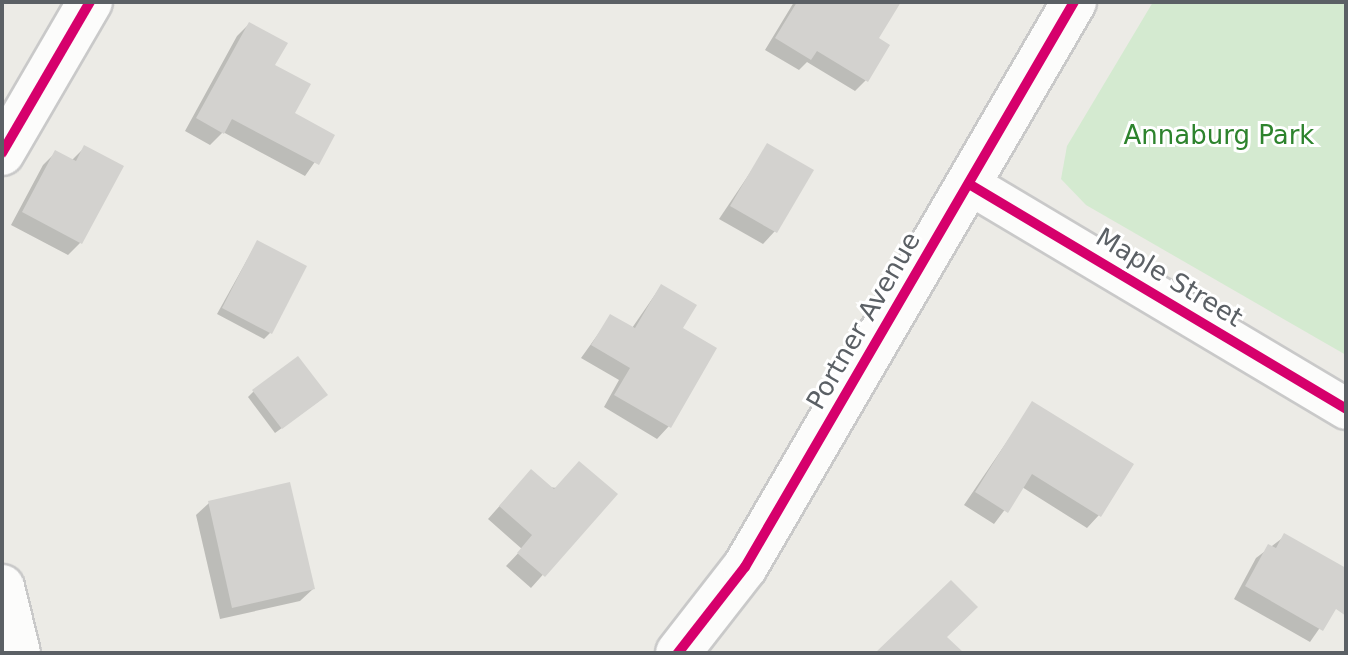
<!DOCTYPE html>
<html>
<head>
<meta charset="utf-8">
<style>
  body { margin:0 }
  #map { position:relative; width:1348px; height:655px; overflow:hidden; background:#ecebe6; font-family:"DejaVu Sans",sans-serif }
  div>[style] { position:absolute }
  .green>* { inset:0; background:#d4ead0 }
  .shadow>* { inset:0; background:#0003 }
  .building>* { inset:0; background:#d3d2cf }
  .roads { filter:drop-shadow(2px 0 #c9c9c9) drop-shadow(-2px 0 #c9c9c9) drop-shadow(0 2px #c9c9c9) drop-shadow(0 -2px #c9c9c9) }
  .street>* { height:40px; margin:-20px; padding:0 20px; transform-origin:20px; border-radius:20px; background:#fcfcfb }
  .secondary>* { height:44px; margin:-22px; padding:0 22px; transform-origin:22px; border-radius:22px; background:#fcfcfb }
  .cycleway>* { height:10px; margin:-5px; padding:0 5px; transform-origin:5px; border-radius:5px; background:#d6006c }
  span { translate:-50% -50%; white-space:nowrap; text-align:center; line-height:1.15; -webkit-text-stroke:6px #fff; paint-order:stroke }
  .park-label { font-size:26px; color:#2d832d }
  .street-label { font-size:26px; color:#5b6065 }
  .frame { position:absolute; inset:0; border:4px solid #5b6065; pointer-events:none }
</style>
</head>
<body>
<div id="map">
  <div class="green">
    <i style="clip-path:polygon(1153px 2px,1346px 2px,1346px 355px,1086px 205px,1061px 179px,1067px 146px)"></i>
  </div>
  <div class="shadow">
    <i style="clip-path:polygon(794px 2px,899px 2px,876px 39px,866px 80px,855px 91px,807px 62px,799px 70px,765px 50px)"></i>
    <i style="clip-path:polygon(249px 24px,292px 114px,333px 136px,305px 176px,223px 132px,210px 145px,185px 131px,237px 36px)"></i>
    <i style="clip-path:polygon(768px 146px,775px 231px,763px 244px,719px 219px)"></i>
    <i style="clip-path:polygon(85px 147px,80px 243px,68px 255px,11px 225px,43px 165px,55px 153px,71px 161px)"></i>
    <i style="clip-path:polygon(257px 242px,270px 333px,264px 339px,217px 314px)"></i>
    <i style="clip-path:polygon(661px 286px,680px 329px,669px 426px,657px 439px,604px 407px,619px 380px,581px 358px,611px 316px,632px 328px)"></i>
    <i style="clip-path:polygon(254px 391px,319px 401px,275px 433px,248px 397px)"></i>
    <i style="clip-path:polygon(1033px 403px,1099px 515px,1087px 528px,1022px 487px,994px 524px,964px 505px)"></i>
    <i style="clip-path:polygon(519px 484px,615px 494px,531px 588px,506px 566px,522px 549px,488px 519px)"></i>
    <i style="clip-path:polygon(209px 503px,313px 589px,300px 601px,220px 619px,196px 515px)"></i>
    <i style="clip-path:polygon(1285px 536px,1346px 570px,1346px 590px,1310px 642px,1234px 599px,1256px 558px)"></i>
  </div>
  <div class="building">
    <i style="clip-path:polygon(797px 2px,901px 2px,879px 38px,890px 45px,868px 82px,817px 51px,811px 60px,775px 38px)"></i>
    <i style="clip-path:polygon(249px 22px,288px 43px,275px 65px,311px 84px,295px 113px,335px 135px,319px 165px,232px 119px,224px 134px,196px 118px)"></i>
    <i style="clip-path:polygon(767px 143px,814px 170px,777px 233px,730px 206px)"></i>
    <i style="clip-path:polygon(84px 145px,124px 166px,82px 244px,22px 212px,55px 150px,76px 161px)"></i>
    <i style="clip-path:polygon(257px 240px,307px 266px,272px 334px,222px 308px)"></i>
    <i style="clip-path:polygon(661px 284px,697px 305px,683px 328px,717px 348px,671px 428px,614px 395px,630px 368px,591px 345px,610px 314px,635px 328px)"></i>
    <i style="clip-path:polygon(298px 356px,328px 395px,282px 429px,252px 390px)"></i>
    <i style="clip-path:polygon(1032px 401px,1134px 464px,1101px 517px,1032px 474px,1008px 513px,975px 492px)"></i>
    <i style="clip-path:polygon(579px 461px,618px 494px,545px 577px,517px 553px,532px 535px,499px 506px,531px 469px,554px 489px)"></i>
    <i style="clip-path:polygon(290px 482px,315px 589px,232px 608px,208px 501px)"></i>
    <i style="clip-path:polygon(1284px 533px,1346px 568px,1346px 616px,1336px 609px,1323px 631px,1245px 586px,1268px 544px,1276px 548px)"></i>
    <i style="clip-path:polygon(951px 580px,978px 607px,947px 637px,964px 653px,875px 653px)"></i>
  </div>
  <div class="roads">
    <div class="street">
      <i style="left:969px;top:184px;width:439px;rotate:30.8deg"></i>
    </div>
    <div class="secondary">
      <i style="left:2px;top:153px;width:175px;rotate:-59.8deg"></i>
      <i style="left:2px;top:587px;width:68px;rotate:76.4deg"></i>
      <i style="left:678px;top:653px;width:109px;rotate:-52.1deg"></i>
      <i style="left:745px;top:567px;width:654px;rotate:-59.79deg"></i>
    </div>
  </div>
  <div class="cycleway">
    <i style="left:2px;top:153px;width:175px;rotate:-59.8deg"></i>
    <i style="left:969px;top:184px;width:439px;rotate:30.8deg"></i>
    <i style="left:678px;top:653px;width:109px;rotate:-52.1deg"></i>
    <i style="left:745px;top:567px;width:654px;rotate:-59.79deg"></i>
  </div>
  <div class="park-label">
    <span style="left:1219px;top:136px">Annaburg Park</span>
  </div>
  <div class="street-label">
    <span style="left:1169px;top:278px;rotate:31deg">Maple Street</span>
    <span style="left:864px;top:321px;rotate:-60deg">Portner Avenue</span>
  </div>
  <div class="frame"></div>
</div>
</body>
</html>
